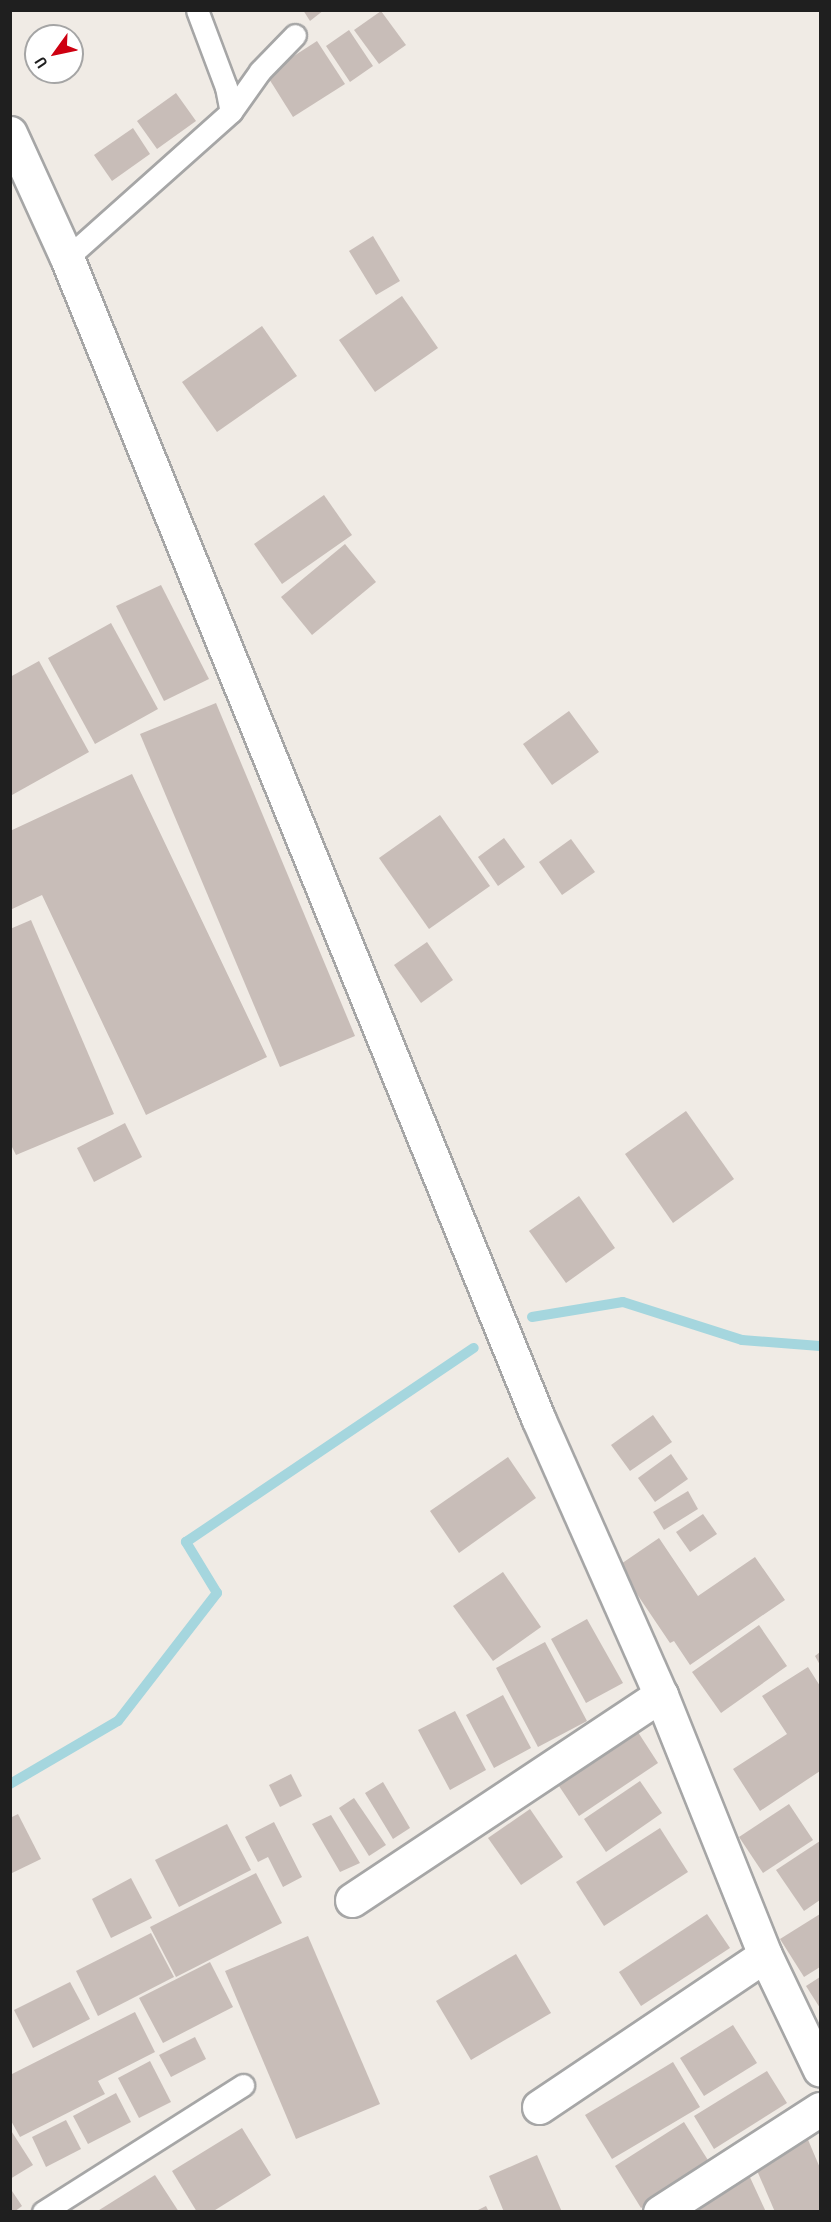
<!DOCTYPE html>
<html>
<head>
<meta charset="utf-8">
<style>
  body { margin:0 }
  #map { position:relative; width:831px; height:2222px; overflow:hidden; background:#f0ebe5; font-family:"Archivo Narrow",sans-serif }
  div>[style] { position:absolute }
  .stream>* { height:10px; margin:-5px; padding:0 5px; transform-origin:5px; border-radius:5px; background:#a5d6de }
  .building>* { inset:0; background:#c8bdb8 }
  .roads { filter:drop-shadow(2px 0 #a6a6a6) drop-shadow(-2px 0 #a6a6a6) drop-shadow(0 2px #a6a6a6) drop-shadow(0 -2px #a6a6a6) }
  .service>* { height:21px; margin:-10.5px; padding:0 10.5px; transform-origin:10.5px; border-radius:10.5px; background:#fff }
  .minor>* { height:33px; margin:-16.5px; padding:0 16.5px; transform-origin:16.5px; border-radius:16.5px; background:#fff }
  span { translate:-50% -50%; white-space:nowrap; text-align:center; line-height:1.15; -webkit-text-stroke:4.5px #fff; paint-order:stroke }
  .frame { position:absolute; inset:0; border:12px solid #1f1f1f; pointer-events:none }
  .north { position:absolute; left:24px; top:24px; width:60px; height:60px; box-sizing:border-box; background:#fff; border:2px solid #a5a5a5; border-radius:50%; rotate:237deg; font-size:16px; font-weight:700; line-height:24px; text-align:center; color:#1f1f1f }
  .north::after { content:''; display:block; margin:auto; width:21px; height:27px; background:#ce0011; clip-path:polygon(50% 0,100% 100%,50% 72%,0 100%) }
</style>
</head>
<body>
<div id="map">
  <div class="stream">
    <i style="left:532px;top:1317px;width:92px;rotate:-9.4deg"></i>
    <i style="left:623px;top:1302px;width:125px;rotate:17.7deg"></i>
    <i style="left:742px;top:1340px;width:78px;rotate:4.4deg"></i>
    <i style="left:10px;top:1784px;width:125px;rotate:-30.3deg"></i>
    <i style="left:118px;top:1721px;width:162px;rotate:-52.3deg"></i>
    <i style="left:217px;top:1593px;width:60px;rotate:-121.3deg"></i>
    <i style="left:186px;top:1542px;width:347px;rotate:-34deg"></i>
  </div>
  <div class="building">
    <i style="clip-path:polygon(303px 10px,324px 10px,310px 21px)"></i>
    <i style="clip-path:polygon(381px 11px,406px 45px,379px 64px,354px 30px)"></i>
    <i style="clip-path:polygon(349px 30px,373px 66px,350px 82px,326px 46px)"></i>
    <i style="clip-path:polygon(317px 41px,345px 84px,293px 117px,266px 74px)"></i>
    <i style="clip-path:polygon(176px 93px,196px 121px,157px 149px,137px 121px)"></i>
    <i style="clip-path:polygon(133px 128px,150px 154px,112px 181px,94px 155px)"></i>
    <i style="clip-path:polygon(373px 236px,400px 281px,376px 295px,349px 251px)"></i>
    <i style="clip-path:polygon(402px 296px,438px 348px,375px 392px,339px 340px)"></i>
    <i style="clip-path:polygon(262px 326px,297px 376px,217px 432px,182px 382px)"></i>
    <i style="clip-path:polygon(324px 495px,352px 535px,282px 584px,254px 544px)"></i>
    <i style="clip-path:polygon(345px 544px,376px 582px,312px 635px,281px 597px)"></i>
    <i style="clip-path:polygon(161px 585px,209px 679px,164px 701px,116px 606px)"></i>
    <i style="clip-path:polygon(111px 623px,158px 709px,95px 744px,48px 658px)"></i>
    <i style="clip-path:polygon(39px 661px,89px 752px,12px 795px,10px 677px)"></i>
    <i style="clip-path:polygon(216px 703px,355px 1036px,280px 1067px,140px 734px)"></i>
    <i style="clip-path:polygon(569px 711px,599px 752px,552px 785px,523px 744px)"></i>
    <i style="clip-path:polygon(132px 774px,267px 1057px,146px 1115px,42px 895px,10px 910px,10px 831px)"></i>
    <i style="clip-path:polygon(440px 815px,490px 886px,429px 929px,379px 858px)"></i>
    <i style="clip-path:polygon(504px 838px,525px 867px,498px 886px,478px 857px)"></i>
    <i style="clip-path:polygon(571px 839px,595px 872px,562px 895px,539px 862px)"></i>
    <i style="clip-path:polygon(31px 920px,114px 1114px,16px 1155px,10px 1143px,10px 929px)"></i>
    <i style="clip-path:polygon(427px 942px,453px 980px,421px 1003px,394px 965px)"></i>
    <i style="clip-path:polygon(686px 1111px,734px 1179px,673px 1223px,625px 1154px)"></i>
    <i style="clip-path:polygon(125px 1123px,142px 1157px,94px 1182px,77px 1148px)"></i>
    <i style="clip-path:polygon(579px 1196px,615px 1248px,566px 1283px,529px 1231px)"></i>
    <i style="clip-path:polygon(653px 1415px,672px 1442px,630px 1471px,611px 1445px)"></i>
    <i style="clip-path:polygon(671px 1454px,688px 1479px,655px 1502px,638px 1478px)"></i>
    <i style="clip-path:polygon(508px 1457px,536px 1498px,459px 1553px,430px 1511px)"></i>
    <i style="clip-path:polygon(688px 1491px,698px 1509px,664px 1530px,653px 1512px)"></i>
    <i style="clip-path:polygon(703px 1514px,717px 1534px,690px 1552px,676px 1532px)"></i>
    <i style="clip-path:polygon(659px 1538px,698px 1596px,755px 1557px,785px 1600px,690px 1665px,674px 1641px,670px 1643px,618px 1566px)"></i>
    <i style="clip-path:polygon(503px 1572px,541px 1627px,493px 1661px,453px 1606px)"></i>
    <i style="clip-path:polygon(587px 1619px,623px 1683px,586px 1703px,551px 1639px)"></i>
    <i style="clip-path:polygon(759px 1625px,787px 1666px,721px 1713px,692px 1672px)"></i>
    <i style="clip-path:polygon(545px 1642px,587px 1721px,538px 1747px,496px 1668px)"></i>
    <i style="clip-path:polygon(820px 1652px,820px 1665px,815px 1656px)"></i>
    <i style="clip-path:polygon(808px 1667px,820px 1686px,820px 1771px,760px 1811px,733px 1769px,787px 1734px,762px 1696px)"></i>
    <i style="clip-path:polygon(503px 1695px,531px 1748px,494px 1768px,466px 1715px)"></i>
    <i style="clip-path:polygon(455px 1711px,486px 1770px,450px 1790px,418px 1730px)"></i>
    <i style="clip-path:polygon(634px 1726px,658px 1763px,579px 1816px,555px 1780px)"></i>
    <i style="clip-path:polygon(291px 1774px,302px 1796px,280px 1807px,269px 1785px)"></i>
    <i style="clip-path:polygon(640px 1781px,662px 1813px,606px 1852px,584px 1819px)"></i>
    <i style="clip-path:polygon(383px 1782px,410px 1828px,393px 1839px,365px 1793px)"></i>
    <i style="clip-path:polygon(354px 1798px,386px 1845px,369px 1856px,339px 1808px)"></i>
    <i style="clip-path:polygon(789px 1804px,813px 1840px,763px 1873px,739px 1837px)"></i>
    <i style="clip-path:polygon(530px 1809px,563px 1857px,521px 1885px,488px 1838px)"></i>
    <i style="clip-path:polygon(18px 1814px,41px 1859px,10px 1874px,10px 1818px)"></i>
    <i style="clip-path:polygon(331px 1815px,360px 1863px,340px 1872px,312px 1824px)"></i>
    <i style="clip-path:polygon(274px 1822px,302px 1877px,283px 1887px,268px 1857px,258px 1862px,245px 1837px)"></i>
    <i style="clip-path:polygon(227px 1824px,251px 1870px,179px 1907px,155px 1860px)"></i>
    <i style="clip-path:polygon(660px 1828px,688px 1872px,604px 1926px,576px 1882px)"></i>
    <i style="clip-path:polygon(820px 1841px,820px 1900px,804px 1911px,776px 1870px)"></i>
    <i style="clip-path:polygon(256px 1873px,282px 1923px,176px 1977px,150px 1927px)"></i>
    <i style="clip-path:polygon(131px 1878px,152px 1918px,111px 1938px,92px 1899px)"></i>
    <i style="clip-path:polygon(707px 1914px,730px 1948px,641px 2006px,619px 1972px)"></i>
    <i style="clip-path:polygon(820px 1914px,820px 1967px,804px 1977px,780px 1939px)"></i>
    <i style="clip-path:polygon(151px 1933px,174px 1977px,98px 2016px,76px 1971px)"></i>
    <i style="clip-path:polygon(308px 1936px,380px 2104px,296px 2139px,225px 1971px)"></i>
    <i style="clip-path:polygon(516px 1954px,551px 2013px,471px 2060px,436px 2001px)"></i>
    <i style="clip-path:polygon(210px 1962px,233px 2007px,163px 2043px,139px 1998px)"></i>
    <i style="clip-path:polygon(820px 1977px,820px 2008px,806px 1986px)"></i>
    <i style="clip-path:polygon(70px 1982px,90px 2019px,33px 2048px,14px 2010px)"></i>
    <i style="clip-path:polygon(135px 2012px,155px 2052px,98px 2081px,105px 2094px,20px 2137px,10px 2119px,10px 2075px)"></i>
    <i style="clip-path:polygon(733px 2025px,757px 2063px,704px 2096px,680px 2058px)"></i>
    <i style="clip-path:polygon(195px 2037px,206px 2059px,171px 2077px,159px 2055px)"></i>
    <i style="clip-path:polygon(150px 2061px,171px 2102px,139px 2118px,118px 2078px)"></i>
    <i style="clip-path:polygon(673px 2062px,700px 2107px,612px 2159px,585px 2115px)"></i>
    <i style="clip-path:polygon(767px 2071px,787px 2103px,714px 2149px,694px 2116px)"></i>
    <i style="clip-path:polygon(116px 2093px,131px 2122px,88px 2144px,73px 2116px)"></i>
    <i style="clip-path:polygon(66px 2120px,81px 2149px,46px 2167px,32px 2137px)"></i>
    <i style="clip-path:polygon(684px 2122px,711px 2165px,641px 2208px,615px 2166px)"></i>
    <i style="clip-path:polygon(242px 2128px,271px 2175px,212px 2212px,197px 2212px,172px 2171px)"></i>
    <i style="clip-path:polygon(10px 2129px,33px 2165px,10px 2179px)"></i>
    <i style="clip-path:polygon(806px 2135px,820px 2168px,820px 2212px,775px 2212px,752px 2159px)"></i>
    <i style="clip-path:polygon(537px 2155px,562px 2212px,504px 2212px,489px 2176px)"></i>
    <i style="clip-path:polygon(748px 2173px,766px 2212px,701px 2212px,694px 2198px)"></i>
    <i style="clip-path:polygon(155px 2175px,179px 2212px,96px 2212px)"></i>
    <i style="clip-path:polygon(10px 2188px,22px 2206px,14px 2212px,10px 2212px)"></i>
    <i style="clip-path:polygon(486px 2206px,489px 2212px,474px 2212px)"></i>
  </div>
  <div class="roads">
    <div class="service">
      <i style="left:197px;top:10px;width:82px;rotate:69.4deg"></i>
      <i style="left:226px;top:87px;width:25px;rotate:79deg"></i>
      <i style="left:67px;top:258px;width:220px;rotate:-41.7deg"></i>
      <i style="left:231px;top:112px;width:50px;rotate:-54.7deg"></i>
      <i style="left:260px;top:71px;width:50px;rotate:-45.8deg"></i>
      <i style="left:43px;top:2212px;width:237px;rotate:-32.4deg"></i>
    </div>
    <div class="minor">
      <i style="left:10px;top:133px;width:137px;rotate:65.5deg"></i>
      <i style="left:67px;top:258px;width:1252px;rotate:67.9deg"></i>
      <i style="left:538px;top:1418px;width:303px;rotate:66.1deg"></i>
      <i style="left:661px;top:1695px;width:280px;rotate:68.2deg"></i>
      <i style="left:765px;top:1955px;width:127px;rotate:64.4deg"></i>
      <i style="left:352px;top:1900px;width:371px;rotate:-33.6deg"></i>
      <i style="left:539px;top:2107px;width:272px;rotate:-33.9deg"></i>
      <i style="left:660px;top:2212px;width:190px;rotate:-32.8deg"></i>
    </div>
  </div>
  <div class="frame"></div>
  <div class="north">U</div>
</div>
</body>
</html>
